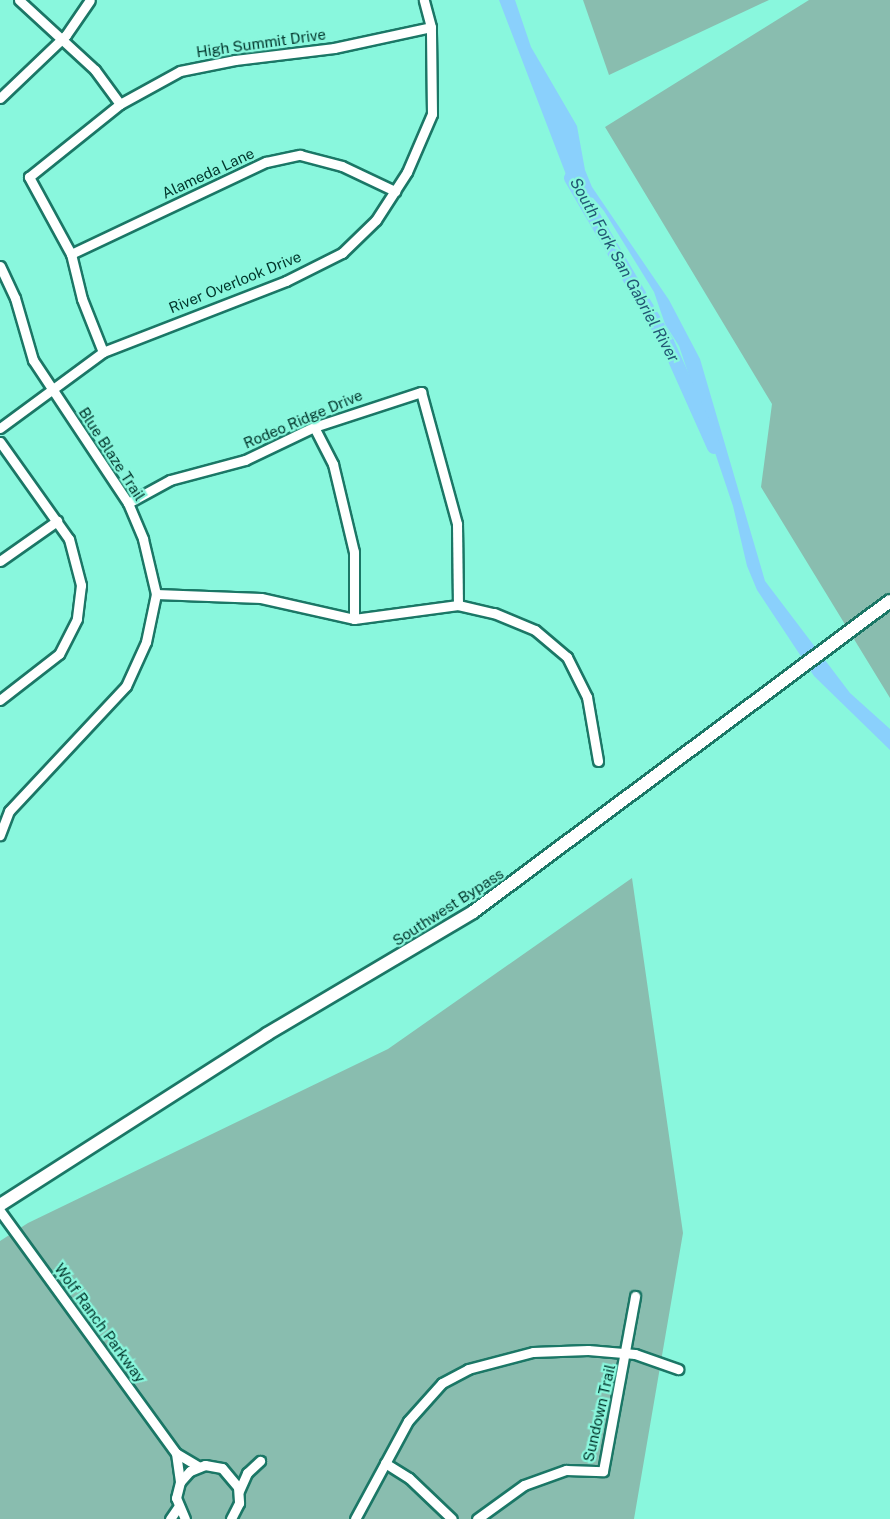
<!DOCTYPE html>
<html>
<head>
<meta charset="utf-8">
<style>
  body { margin:0 }
  #map { position:relative; width:890px; height:1519px; overflow:hidden; background:#89f7dd; font-family:"Public Sans",sans-serif }
  div>[style] { position:absolute }
  .green>* { inset:0; background:#89bdaf }
  .water>* { inset:0; background:#8ad0fc }
  .river>* { height:14px; margin:-7px; padding:0 7px; transform-origin:7px; border-radius:7px; background:#8ad0fc }
  .roads { filter:drop-shadow(2px 0 #1b7766) drop-shadow(-2px 0 #1b7766) drop-shadow(0 2px #1b7766) drop-shadow(0 -2px #1b7766) }
  .minor>* { height:9px; margin:-4.5px; padding:0 4.5px; transform-origin:4.5px; border-radius:4.5px; background:#fff }
  .tertiary>* { height:12px; margin:-6px; padding:0 6px; transform-origin:6px; border-radius:6px; background:#fff }
  span { translate:-50% -50%; white-space:nowrap; text-align:center; line-height:1.15; -webkit-text-stroke:4.5px #89f7dd; paint-order:stroke }
  .street-label { font-size:15px; color:#00342a }
  .water-label { font-size:16px; color:#225774; font-style:italic }
</style>
</head>
<body>
<div id="map">
  <div class="green">
    <i style="clip-path:polygon(583px 0,769px 0,609px 75px)"></i>
    <i style="clip-path:polygon(809px 0,890px 0,890px 698px,761px 487px,772px 404px,605px 127px)"></i>
    <i style="clip-path:polygon(632px 878px,683px 1233px,634px 1519px,0 1519px,0 1241px,28px 1223px,388px 1049px)"></i>
  </div>
  <div class="water">
    <i style="clip-path:polygon(499px 0,515px 0,531px 47px,577px 126px,585px 170px,592px 187px,669px 300px,700px 359px,765px 581px,850px 693px,890px 729px,890px 750px,814px 676px,757px 590px,747px 566px,733px 506px,679px 346px,665px 324px,654px 292px,604px 211px,593px 198px,579px 194px,570px 185px)"></i>
  </div>
  <div class="river">
    <i style="left:571px;top:178px;width:190px;rotate:59.7deg"></i>
    <i style="left:667px;top:342px;width:115px;rotate:65.9deg"></i>
  </div>
  <div class="roads">
    <div class="minor">
      <i style="left:19px;top:0;width:103px;rotate:42.6deg"></i>
      <i style="left:95px;top:70px;width:42px;rotate:53.7deg"></i>
      <i style="left:0;top:98px;width:91px;rotate:-43.7deg"></i>
      <i style="left:66px;top:35px;width:42px;rotate:-55.6deg"></i>
      <i style="left:71px;top:254px;width:216px;rotate:-25.3deg"></i>
      <i style="left:266px;top:162px;width:35px;rotate:-12deg"></i>
      <i style="left:300px;top:155px;width:43px;rotate:14.7deg"></i>
      <i style="left:342px;top:166px;width:59px;rotate:25.3deg"></i>
      <i style="left:0;top:266px;width:35px;rotate:65deg"></i>
      <i style="left:15px;top:298px;width:65px;rotate:73.8deg"></i>
      <i style="left:33px;top:360px;width:172px;rotate:56.4deg"></i>
      <i style="left:128px;top:503px;width:39px;rotate:67deg"></i>
      <i style="left:143px;top:539px;width:57px;rotate:76.7deg"></i>
      <i style="left:156px;top:594px;width:49px;rotate:101.8deg"></i>
      <i style="left:146px;top:642px;width:48px;rotate:114.4deg"></i>
      <i style="left:126px;top:686px;width:171px;rotate:133.1deg"></i>
      <i style="left:9px;top:811px;width:26px;rotate:111deg"></i>
      <i style="left:103px;top:352px;width:57px;rotate:-111.6deg"></i>
      <i style="left:82px;top:299px;width:46px;rotate:-103.7deg"></i>
      <i style="left:71px;top:254px;width:88px;rotate:-118.6deg"></i>
      <i style="left:29px;top:177px;width:117px;rotate:-38.7deg"></i>
      <i style="left:120px;top:104px;width:68px;rotate:-28.8deg"></i>
      <i style="left:180px;top:71px;width:56px;rotate:-11.3deg"></i>
      <i style="left:235px;top:60px;width:100px;rotate:-6.9deg"></i>
      <i style="left:334px;top:48px;width:99px;rotate:-12.2deg"></i>
      <i style="left:314px;top:427px;width:42px;rotate:62.8deg"></i>
      <i style="left:333px;top:464px;width:90px;rotate:76.6deg"></i>
      <i style="left:354px;top:552px;width:67px;rotate:90deg"></i>
      <i style="left:0;top:428px;width:128px;rotate:-36.4deg"></i>
      <i style="left:103px;top:352px;width:196px;rotate:-21.2deg"></i>
      <i style="left:286px;top:281px;width:63px;rotate:-26.6deg"></i>
      <i style="left:342px;top:253px;width:47px;rotate:-44.1deg"></i>
      <i style="left:376px;top:220px;width:57px;rotate:-57.1deg"></i>
      <i style="left:407px;top:172px;width:63px;rotate:-66.7deg"></i>
      <i style="left:432px;top:114px;width:87px;rotate:-90.7deg"></i>
      <i style="left:431px;top:27px;width:28px;rotate:-105deg"></i>
      <i style="left:0;top:442px;width:119px;rotate:54.6deg"></i>
      <i style="left:69px;top:539px;width:48px;rotate:75.4deg"></i>
      <i style="left:81px;top:585px;width:34px;rotate:97deg"></i>
      <i style="left:77px;top:619px;width:39px;rotate:117deg"></i>
      <i style="left:59px;top:654px;width:75px;rotate:142.1deg"></i>
      <i style="left:128px;top:503px;width:48px;rotate:-28.7deg"></i>
      <i style="left:170px;top:480px;width:78px;rotate:-14.9deg"></i>
      <i style="left:245px;top:460px;width:76px;rotate:-25.6deg"></i>
      <i style="left:314px;top:427px;width:113px;rotate:-18.1deg"></i>
      <i style="left:421px;top:392px;width:137px;rotate:74.7deg"></i>
      <i style="left:457px;top:524px;width:81px;rotate:89.3deg"></i>
      <i style="left:0;top:561px;width:70px;rotate:-35.1deg"></i>
      <i style="left:156px;top:594px;width:105px;rotate:2.2deg"></i>
      <i style="left:261px;top:598px;width:95px;rotate:12.7deg"></i>
      <i style="left:354px;top:619px;width:105px;rotate:-7.7deg"></i>
      <i style="left:458px;top:605px;width:37px;rotate:13deg"></i>
      <i style="left:494px;top:613px;width:44px;rotate:22.5deg"></i>
      <i style="left:535px;top:630px;width:42px;rotate:40.2deg"></i>
      <i style="left:567px;top:657px;width:45px;rotate:63.4deg"></i>
      <i style="left:587px;top:697px;width:65px;rotate:80.2deg"></i>
      <i style="left:0;top:1211px;width:299px;rotate:54deg"></i>
      <i style="left:176px;top:1453px;width:27px;rotate:31deg"></i>
      <i style="left:176px;top:1453px;width:29px;rotate:82deg"></i>
      <i style="left:385px;top:1463px;width:28px;rotate:32deg"></i>
      <i style="left:409px;top:1478px;width:59px;rotate:43.6deg"></i>
      <i style="left:239px;top:1491px;width:20px;rotate:-66deg"></i>
      <i style="left:247px;top:1473px;width:18px;rotate:-43deg"></i>
      <i style="left:170px;top:1519px;width:14px;rotate:-56deg"></i>
      <i style="left:185px;top:1519px;width:23px;rotate:-113deg"></i>
      <i style="left:176px;top:1498px;width:16px;rotate:-76deg"></i>
      <i style="left:180px;top:1482px;width:15px;rotate:-48deg"></i>
      <i style="left:190px;top:1471px;width:16px;rotate:-22deg"></i>
      <i style="left:205px;top:1465px;width:17px;rotate:10deg"></i>
      <i style="left:222px;top:1468px;width:25px;rotate:50deg"></i>
      <i style="left:238px;top:1487px;width:16px;rotate:86deg"></i>
      <i style="left:239px;top:1503px;width:18px;rotate:117deg"></i>
      <i style="left:355px;top:1519px;width:111px;rotate:-61.6deg"></i>
      <i style="left:408px;top:1421px;width:51px;rotate:-48.2deg"></i>
      <i style="left:442px;top:1383px;width:30px;rotate:-28deg"></i>
      <i style="left:468px;top:1369px;width:67px;rotate:-14.7deg"></i>
      <i style="left:533px;top:1352px;width:55px;rotate:-2.1deg"></i>
      <i style="left:588px;top:1350px;width:47px;rotate:4.9deg"></i>
      <i style="left:635px;top:1354px;width:46px;rotate:19.2deg"></i>
      <i style="left:477px;top:1519px;width:58px;rotate:-35.9deg"></i>
      <i style="left:524px;top:1485px;width:45px;rotate:-19.7deg"></i>
      <i style="left:566px;top:1470px;width:37px;rotate:2deg"></i>
      <i style="left:603px;top:1471px;width:178px;rotate:-79.6deg"></i>
    </div>
    <div class="tertiary">
      <i style="left:0;top:1205px;width:317px;rotate:-32.6deg"></i>
      <i style="left:267px;top:1034px;width:239px;rotate:-30.6deg"></i>
      <i style="left:473px;top:912px;width:520px;rotate:-36.72deg"></i>
    </div>
  </div>
  <div class="street-label">
    <span style="left:261px;top:43px;rotate:-8deg">High Summit Drive</span>
    <span style="left:208px;top:173px;rotate:-25deg">Alameda Lane</span>
    <span style="left:235px;top:282px;rotate:-22deg">River Overlook Drive</span>
    <span style="left:303px;top:419px;rotate:-23deg">Rodeo Ridge Drive</span>
    <span style="left:112px;top:454px;rotate:57deg">Blue Blaze Trail</span>
    <span style="left:448px;top:907px;rotate:-33deg">Southwest Bypass</span>
    <span style="left:100px;top:1323px;rotate:54deg">Wolf Ranch Parkway</span>
    <span style="left:599px;top:1413px;rotate:-77deg">Sundown Trail</span>
  </div>
  <div class="water-label">
    <span style="left:624px;top:270px;rotate:61deg">South Fork San Gabriel River</span>
  </div>
</div>
</body>
</html>
